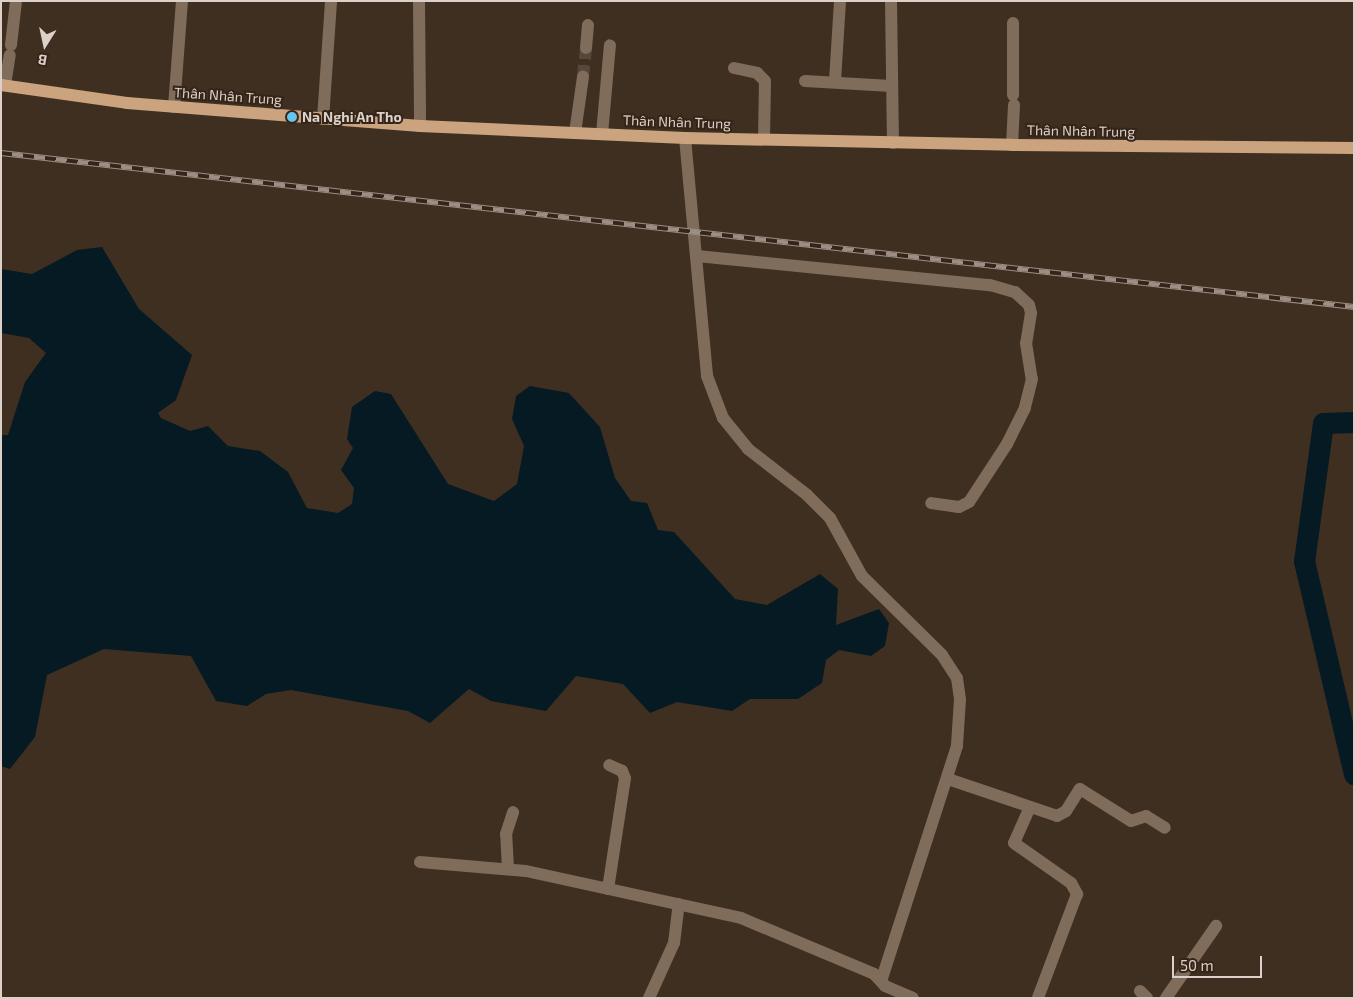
<!DOCTYPE html>
<html>
<head>
<meta charset="utf-8">
<style>
  body { margin:0 }
  #map { position:relative; width:1355px; height:999px; overflow:hidden; background:#3f2f21; font-family:"Exo 2",sans-serif }
  div>[style] { position:absolute }
  .water>* { inset:0; background:#051a23 }
  .river>* { height:21px; margin:-10.5px; padding:0 10.5px; transform-origin:10.5px; border-radius:10.5px; background:#051a23 }
  .minor-tunnel>* { height:12px; margin-top:-6px; transform-origin:0; background:repeating-linear-gradient(90deg,#57473a 0 12px,transparent 0 18px) }
  .minor>* { height:12px; margin:-6px; padding:0 6px; transform-origin:6px; border-radius:6px; background:#806c5a }
  .major>* { height:12px; margin:-6px; padding:0 6px; transform-origin:6px; border-radius:6px; background:#cca37f }
  .rail>* { height:5.5px; margin-top:-2.75px; transform-origin:0; background:repeating-linear-gradient(90deg,#352518 0 11px,#9b8e84 0 22px); box-sizing:border-box; border-block:1px solid #9b8e84 }
  .dots>* { width:14px; height:14px; translate:-50% -50%; box-sizing:border-box; border:2px solid #352518; border-radius:50% }
  span { translate:-50% -50%; white-space:nowrap; text-align:center; line-height:1.15; -webkit-text-stroke:4px #352518; paint-order:stroke }
  .street-label { font-size:14px; color:#dcd1c9 }
  .poi-label { font-size:14px; color:#dcd1c9; font-weight:700 }
  .left { translate:0 -50%; text-align:left }
  .frame { position:absolute; inset:0; border:2px solid #dcd1c9; pointer-events:none }
  .north { position:absolute; left:20px; top:20px; width:50px; height:50px; -webkit-text-stroke:4px #352518; paint-order:stroke; rotate:190deg; font-size:14px; font-weight:700; line-height:20px; text-align:center; color:#dcd1c9 }
  .north::after { content:''; display:block; margin:auto; width:18px; height:22px; background:#dcd1c9; clip-path:polygon(50% 0,100% 100%,50% 72%,0 100%) }
  .scale { position:absolute; left:1172px; top:956px; width:90px; height:22px; box-sizing:border-box; border:2px solid #dcd1c9; border-top:0; padding-left:6px; font-size:15px; line-height:18px; white-space:nowrap; color:#dcd1c9; -webkit-text-stroke:4px #352518; paint-order:stroke }
</style>
</head>
<body>
<div id="map">
  <div class="water">
    <i style="clip-path:polygon(102px 247px,139px 309px,192px 355px,176px 400px,158px 413px,161px 418px,190px 431px,208px 426px,228px 446px,260px 451px,288px 472px,307px 508px,338px 513px,352px 504px,354px 488px,341px 470px,353px 448px,347px 439px,352px 407px,375px 391px,391px 394px,448px 484px,494px 501px,517px 484px,524px 446px,512px 419px,516px 396px,530px 386px,569px 393px,600px 427px,615px 478px,631px 501px,647px 503px,658px 530px,674px 532px,735px 599px,767px 605px,820px 574px,838px 589px,836px 625px,879px 609px,889px 623px,885px 646px,871px 656px,839px 650px,826px 660px,822px 683px,798px 699px,750px 699px,732px 711px,677px 702px,650px 713px,623px 684px,576px 676px,546px 711px,491px 701px,469px 689px,430px 723px,408px 711px,291px 690px,266px 694px,247px 706px,216px 701px,191px 656px,104px 649px,47px 675px,35px 737px,10px 769px,1px 766px,1px 435px,8px 435px,25px 382px,46px 353px,29px 338px,1px 333px,1px 269px,32px 274px,77px 250px)"></i>
  </div>
  <div class="river">
    <i style="left:1354px;top:422px;width:31px;rotate:178deg"></i>
    <i style="left:1323px;top:423px;width:139px;rotate:97.8deg"></i>
    <i style="left:1304px;top:561px;width:219px;rotate:76.8deg"></i>
  </div>
  <div class="minor-tunnel">
    <i style="left:583px;top:77px;width:29px;rotate:-84deg"></i>
  </div>
  <div class="minor">
    <i style="left:419px;top:1px;width:125px;rotate:89.5deg"></i>
    <i style="left:891px;top:1px;width:142px;rotate:89.2deg"></i>
    <i style="left:1013px;top:23px;width:72px;rotate:90deg"></i>
    <i style="left:11px;top:45px;width:44px;rotate:-83.5deg"></i>
    <i style="left:586px;top:48px;width:23px;rotate:-85deg"></i>
    <i style="left:734px;top:68px;width:24px;rotate:12deg"></i>
    <i style="left:757px;top:73px;width:11px;rotate:45deg"></i>
    <i style="left:765px;top:81px;width:58px;rotate:91deg"></i>
    <i style="left:805px;top:81px;width:86px;rotate:3.3deg"></i>
    <i style="left:835px;top:81px;width:80px;rotate:-86.4deg"></i>
    <i style="left:5px;top:85px;width:30px;rotate:-81deg"></i>
    <i style="left:174px;top:107px;width:106px;rotate:-85.7deg"></i>
    <i style="left:323px;top:119px;width:118px;rotate:-86.1deg"></i>
    <i style="left:575px;top:133px;width:57px;rotate:-81.9deg"></i>
    <i style="left:602px;top:134px;width:89px;rotate:-84.9deg"></i>
    <i style="left:685px;top:138px;width:239px;rotate:84.7deg"></i>
    <i style="left:707px;top:376px;width:45px;rotate:69.1deg"></i>
    <i style="left:723px;top:418px;width:40px;rotate:51deg"></i>
    <i style="left:748px;top:449px;width:75px;rotate:37.9deg"></i>
    <i style="left:807px;top:495px;width:33px;rotate:45deg"></i>
    <i style="left:830px;top:518px;width:66px;rotate:61.1deg"></i>
    <i style="left:862px;top:576px;width:112px;rotate:44.6deg"></i>
    <i style="left:942px;top:655px;width:27px;rotate:57deg"></i>
    <i style="left:957px;top:678px;width:21px;rotate:82deg"></i>
    <i style="left:960px;top:699px;width:47px;rotate:93.7deg"></i>
    <i style="left:957px;top:746px;width:247px;rotate:107.9deg"></i>
    <i style="left:1012px;top:145px;width:40px;rotate:-87.1deg"></i>
    <i style="left:697px;top:256px;width:294px;rotate:5.7deg"></i>
    <i style="left:990px;top:285px;width:26px;rotate:16deg"></i>
    <i style="left:1015px;top:292px;width:19px;rotate:43deg"></i>
    <i style="left:1029px;top:305px;width:8px;rotate:76deg"></i>
    <i style="left:1031px;top:313px;width:30px;rotate:99deg"></i>
    <i style="left:1026px;top:343px;width:36px;rotate:81deg"></i>
    <i style="left:1032px;top:379px;width:30px;rotate:104deg"></i>
    <i style="left:1025px;top:408px;width:40px;rotate:116.6deg"></i>
    <i style="left:1007px;top:444px;width:69px;rotate:123.2deg"></i>
    <i style="left:969px;top:502px;width:11px;rotate:153deg"></i>
    <i style="left:959px;top:507px;width:28px;rotate:-172deg"></i>
    <i style="left:948px;top:779px;width:115px;rotate:18.7deg"></i>
    <i style="left:1057px;top:816px;width:10px;rotate:-29deg"></i>
    <i style="left:1066px;top:811px;width:26px;rotate:-58deg"></i>
    <i style="left:1080px;top:789px;width:60px;rotate:32.1deg"></i>
    <i style="left:1131px;top:821px;width:16px;rotate:-18deg"></i>
    <i style="left:1146px;top:816px;width:22px;rotate:32deg"></i>
    <i style="left:1030px;top:807px;width:39px;rotate:114deg"></i>
    <i style="left:1014px;top:843px;width:70px;rotate:35.1deg"></i>
    <i style="left:1071px;top:883px;width:13px;rotate:61deg"></i>
    <i style="left:1077px;top:894px;width:111px;rotate:110.6deg"></i>
    <i style="left:420px;top:862px;width:106px;rotate:4.9deg"></i>
    <i style="left:526px;top:871px;width:220px;rotate:12.3deg"></i>
    <i style="left:741px;top:918px;width:144px;rotate:22.8deg"></i>
    <i style="left:874px;top:974px;width:16px;rotate:47deg"></i>
    <i style="left:885px;top:986px;width:30px;rotate:23deg"></i>
    <i style="left:508px;top:869px;width:35px;rotate:-93deg"></i>
    <i style="left:506px;top:834px;width:23px;rotate:-72deg"></i>
    <i style="left:608px;top:889px;width:112px;rotate:-81.3deg"></i>
    <i style="left:625px;top:778px;width:8px;rotate:-113deg"></i>
    <i style="left:622px;top:771px;width:14px;rotate:-155deg"></i>
    <i style="left:1140px;top:991px;width:10px;rotate:45deg"></i>
    <i style="left:649px;top:998px;width:60px;rotate:-65.6deg"></i>
    <i style="left:674px;top:943px;width:39px;rotate:-83deg"></i>
    <i style="left:1166px;top:998px;width:88px;rotate:-55.2deg"></i>
  </div>
  <div class="major">
    <i style="left:1px;top:85px;width:127px;rotate:8.1deg"></i>
    <i style="left:127px;top:103px;width:294px;rotate:4.5deg"></i>
    <i style="left:420px;top:126px;width:265px;rotate:2.6deg"></i>
    <i style="left:685px;top:138px;width:327px;rotate:1.2deg"></i>
    <i style="left:1012px;top:145px;width:342px;rotate:0.5deg"></i>
  </div>
  <div class="rail">
    <i style="left:1px;top:153px;width:1362px;rotate:6.49deg"></i>
  </div>
  <div class="dots">
    <i style="left:292px;top:117px;background:#65c5ee"></i>
  </div>
  <div class="street-label">
    <span style="left:228px;top:96px;rotate:4deg">Thân Nhân Trung</span>
    <span style="left:677px;top:122px;rotate:2deg">Thân Nhân Trung</span>
    <span style="left:1081px;top:131px;rotate:1deg">Thân Nhân Trung</span>
  </div>
  <div class="poi-label">
    <span class="left" style="left:302px;top:117px">Na Nghi An Tho</span>
  </div>
  <div class="frame"></div>
  <div class="north">B</div>
  <div class="scale">50 m</div>
</div>
</body>
</html>
